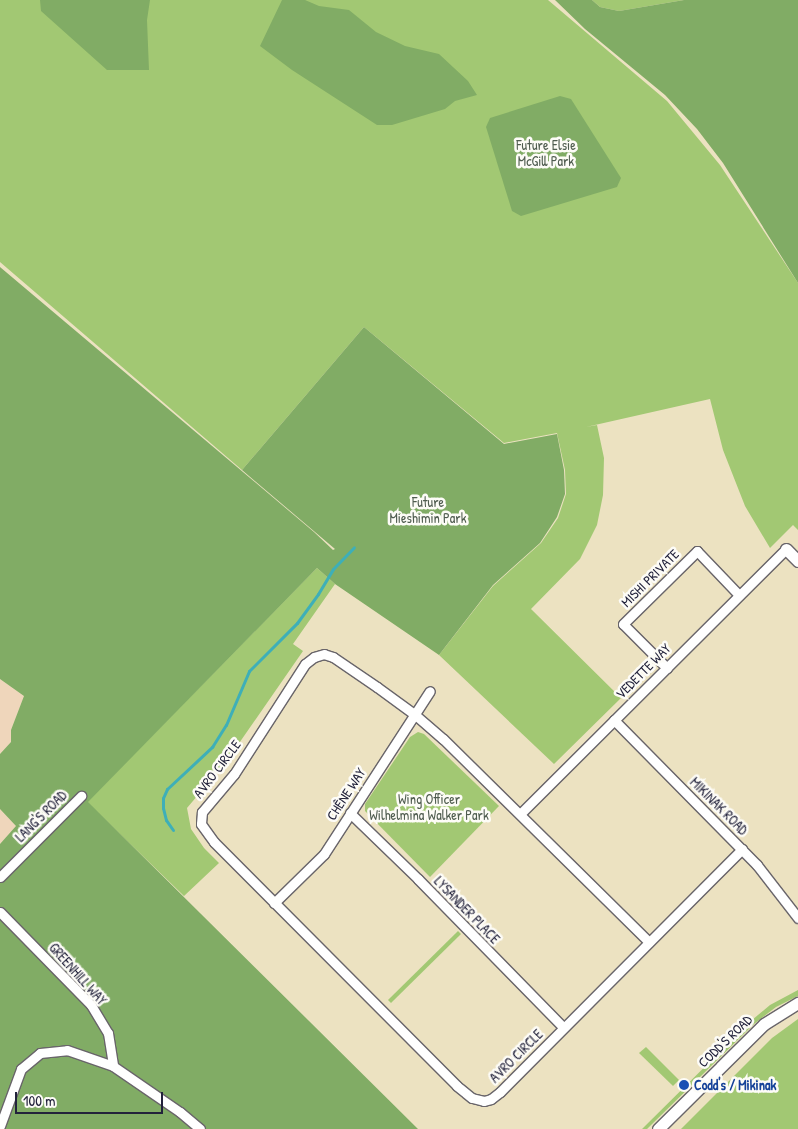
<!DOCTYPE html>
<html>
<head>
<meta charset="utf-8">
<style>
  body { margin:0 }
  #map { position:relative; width:798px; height:1129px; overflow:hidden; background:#ece2c1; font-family:"Patrick Hand",sans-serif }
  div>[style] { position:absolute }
  .built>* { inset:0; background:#efd6bb }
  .green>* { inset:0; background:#a2c873 }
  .forest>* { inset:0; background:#81ac65 }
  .stream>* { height:3px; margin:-1.5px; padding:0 1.5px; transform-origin:1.5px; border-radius:1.5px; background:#3eafb8 }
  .roads { filter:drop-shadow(1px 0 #69656a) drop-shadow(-1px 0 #69656a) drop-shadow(0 1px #69656a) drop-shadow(0 -1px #69656a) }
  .minor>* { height:9px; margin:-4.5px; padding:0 4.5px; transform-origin:4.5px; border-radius:4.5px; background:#fff }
  .tertiary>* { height:11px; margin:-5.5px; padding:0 5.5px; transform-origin:5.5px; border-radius:5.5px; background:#fff }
  .dots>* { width:14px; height:14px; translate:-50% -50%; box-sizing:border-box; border:2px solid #fdfcf7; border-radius:50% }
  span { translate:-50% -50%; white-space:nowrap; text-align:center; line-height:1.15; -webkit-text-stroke:5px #fdfcf7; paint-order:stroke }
  .park-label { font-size:14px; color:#4f5c4f }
  .street-label { font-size:14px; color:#22223b }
  .transit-label { font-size:14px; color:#164399; font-weight:700 }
  .left { translate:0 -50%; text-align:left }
  .scale { position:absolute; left:15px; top:1092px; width:148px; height:22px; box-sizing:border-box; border:2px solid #22223b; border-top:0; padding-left:6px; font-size:15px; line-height:18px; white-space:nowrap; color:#22223b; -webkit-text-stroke:4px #fdfcf7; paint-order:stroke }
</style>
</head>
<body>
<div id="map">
  <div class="built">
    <i style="clip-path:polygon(0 679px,24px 696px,11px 730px,11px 742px,0 754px)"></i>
    <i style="clip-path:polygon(0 809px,16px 826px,0 844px)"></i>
  </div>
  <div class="green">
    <i style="clip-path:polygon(0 0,548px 0,667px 101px,720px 165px,798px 283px,798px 530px,793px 525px,770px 548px,745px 506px,723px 450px,710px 399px,586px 427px,597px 425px,604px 458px,603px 495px,597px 525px,580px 559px,531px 609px,621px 698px,554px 764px,439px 655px,493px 586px,541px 543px,558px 518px,566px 494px,565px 470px,557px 433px,504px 443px,364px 327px,242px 470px,0 262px)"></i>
    <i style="clip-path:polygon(592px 0,684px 0,619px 11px,600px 7px)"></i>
    <i style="clip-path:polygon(317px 568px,335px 584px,293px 644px,303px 651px,226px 762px,187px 808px,191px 829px,204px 848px,219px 863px,184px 896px,87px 802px)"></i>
    <i style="clip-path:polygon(418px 732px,424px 734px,499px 806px,430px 877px,365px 811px,365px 804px,410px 737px)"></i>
    <i style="clip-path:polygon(458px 931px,461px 934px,391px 1003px,388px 1000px)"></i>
    <i style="clip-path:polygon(798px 990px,798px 996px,776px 1007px,754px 1024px,647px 1129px,642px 1129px,752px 1020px,770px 1005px)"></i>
    <i style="clip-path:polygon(798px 1019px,798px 1129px,681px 1129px,772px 1038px)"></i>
    <i style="clip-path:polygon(646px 1047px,679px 1080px,673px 1086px,639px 1053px)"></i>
  </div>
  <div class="forest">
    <i style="clip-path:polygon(40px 0,150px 0,147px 20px,149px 70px,107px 70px,41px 11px)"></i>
    <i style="clip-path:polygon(282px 0,305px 0,319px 6px,349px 10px,376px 32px,405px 46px,439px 54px,468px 81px,477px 95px,455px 101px,445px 109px,392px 125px,377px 125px,292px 70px,260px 46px)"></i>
    <i style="clip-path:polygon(555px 0,592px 0,600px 7px,619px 11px,684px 0,798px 0,798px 283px,723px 163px,697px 129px,665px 95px,585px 29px)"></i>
    <i style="clip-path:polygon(560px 96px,571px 99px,621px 178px,617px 187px,521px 216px,512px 211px,486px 127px,490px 118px)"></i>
    <i style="clip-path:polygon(0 267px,314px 532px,333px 550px,335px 549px,242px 470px,364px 327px,504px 444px,557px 434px,564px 470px,565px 494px,557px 517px,540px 543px,493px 585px,439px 655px,335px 584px,317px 568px,88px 802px,418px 1129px,0 1129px,0 844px,16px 826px,0 809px,0 754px,11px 742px,11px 730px,24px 696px,0 679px)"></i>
  </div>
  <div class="stream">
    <i style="left:173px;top:830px;width:12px;rotate:-125deg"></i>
    <i style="left:166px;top:820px;width:12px;rotate:-104deg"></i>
    <i style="left:163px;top:808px;width:10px;rotate:-90deg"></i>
    <i style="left:163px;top:798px;width:10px;rotate:-66deg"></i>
    <i style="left:167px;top:789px;width:62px;rotate:-43deg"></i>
    <i style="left:212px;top:747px;width:26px;rotate:-58deg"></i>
    <i style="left:226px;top:725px;width:59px;rotate:-66.9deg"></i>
    <i style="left:249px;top:671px;width:68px;rotate:-45deg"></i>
    <i style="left:297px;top:623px;width:36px;rotate:-54deg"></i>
    <i style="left:318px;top:594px;width:29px;rotate:-59deg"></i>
    <i style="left:333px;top:569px;width:30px;rotate:-46deg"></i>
  </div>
  <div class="roads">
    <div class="minor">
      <i style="left:667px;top:668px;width:62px;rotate:-135deg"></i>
      <i style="left:623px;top:624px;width:104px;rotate:-44.6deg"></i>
      <i style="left:697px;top:551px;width:61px;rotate:46.3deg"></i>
      <i style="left:614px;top:720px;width:204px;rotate:45.4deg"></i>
      <i style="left:757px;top:865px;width:67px;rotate:52.3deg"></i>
      <i style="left:350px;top:813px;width:95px;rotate:44.1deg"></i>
      <i style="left:418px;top:879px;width:207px;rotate:45.6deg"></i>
      <i style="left:520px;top:814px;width:375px;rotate:-44.9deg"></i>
      <i style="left:0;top:877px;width:115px;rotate:-45deg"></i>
      <i style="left:274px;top:903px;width:70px;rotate:-44.4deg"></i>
      <i style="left:324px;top:854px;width:194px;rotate:-57deg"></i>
      <i style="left:0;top:912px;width:130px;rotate:45.6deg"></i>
      <i style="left:91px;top:1005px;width:33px;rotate:59deg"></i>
      <i style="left:108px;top:1033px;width:33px;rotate:81deg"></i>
      <i style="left:649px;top:942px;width:289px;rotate:-135.4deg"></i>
      <i style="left:443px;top:739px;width:38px;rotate:-139deg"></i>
      <i style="left:414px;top:714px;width:46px;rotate:-143.9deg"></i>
      <i style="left:377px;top:687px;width:53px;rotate:-145.7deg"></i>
      <i style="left:333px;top:657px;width:9px;rotate:-162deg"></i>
      <i style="left:324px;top:654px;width:10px;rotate:163deg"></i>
      <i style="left:314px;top:657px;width:11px;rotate:142deg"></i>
      <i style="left:305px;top:664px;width:131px;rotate:122.8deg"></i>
      <i style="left:234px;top:774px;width:50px;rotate:130.1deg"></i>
      <i style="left:202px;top:812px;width:12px;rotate:95deg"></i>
      <i style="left:201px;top:824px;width:22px;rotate:54deg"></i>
      <i style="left:214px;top:842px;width:344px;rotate:45.1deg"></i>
      <i style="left:457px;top:1086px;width:19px;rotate:39deg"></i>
      <i style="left:472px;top:1098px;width:12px;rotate:14deg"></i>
      <i style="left:484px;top:1101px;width:7px;rotate:-16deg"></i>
      <i style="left:491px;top:1099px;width:11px;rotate:-38deg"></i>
      <i style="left:500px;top:1092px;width:343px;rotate:-45.1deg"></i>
      <i style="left:0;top:1126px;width:61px;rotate:-69.8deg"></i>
      <i style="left:21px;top:1069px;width:25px;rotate:-40deg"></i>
      <i style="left:40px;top:1053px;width:27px;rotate:-6deg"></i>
      <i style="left:67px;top:1050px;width:49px;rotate:19.2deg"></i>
      <i style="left:113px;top:1066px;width:81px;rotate:34.5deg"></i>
      <i style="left:180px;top:1112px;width:26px;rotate:40deg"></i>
    </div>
    <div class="tertiary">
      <i style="left:786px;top:549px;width:17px;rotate:45deg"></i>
      <i style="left:658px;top:1129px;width:149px;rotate:-44.7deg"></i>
      <i style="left:764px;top:1024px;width:40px;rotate:-32deg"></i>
    </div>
  </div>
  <div class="dots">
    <i style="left:684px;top:1085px;background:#1a4fb4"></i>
  </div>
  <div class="park-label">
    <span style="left:546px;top:153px">Future Elsie<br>McGill Park</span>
    <span style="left:428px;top:510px">Future<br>Mieshimin Park</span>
    <span style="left:429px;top:807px">Wing Officer<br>Wilhelmina Walker Park</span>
  </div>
  <div class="street-label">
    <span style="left:650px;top:578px;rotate:-45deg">MISHI PRIVATE</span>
    <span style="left:643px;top:671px;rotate:-45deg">VEDETTE WAY</span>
    <span style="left:217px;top:769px;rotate:-53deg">AVRO CIRCLE</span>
    <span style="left:346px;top:794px;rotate:-57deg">CHÊNE WAY</span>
    <span style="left:719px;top:806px;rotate:45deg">MIKINAK ROAD</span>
    <span style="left:41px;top:816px;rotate:-45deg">LANG'S ROAD</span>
    <span style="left:467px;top:910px;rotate:46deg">LYSANDER PLACE</span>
    <span style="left:78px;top:974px;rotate:48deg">GREENHILL WAY</span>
    <span style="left:725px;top:1041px;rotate:-44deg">CODD'S ROAD</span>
    <span style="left:516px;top:1056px;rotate:-45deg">AVRO CIRCLE</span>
  </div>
  <div class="transit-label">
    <span class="left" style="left:694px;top:1085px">Codd's / Mikinak</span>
  </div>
  <div class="scale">100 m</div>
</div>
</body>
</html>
